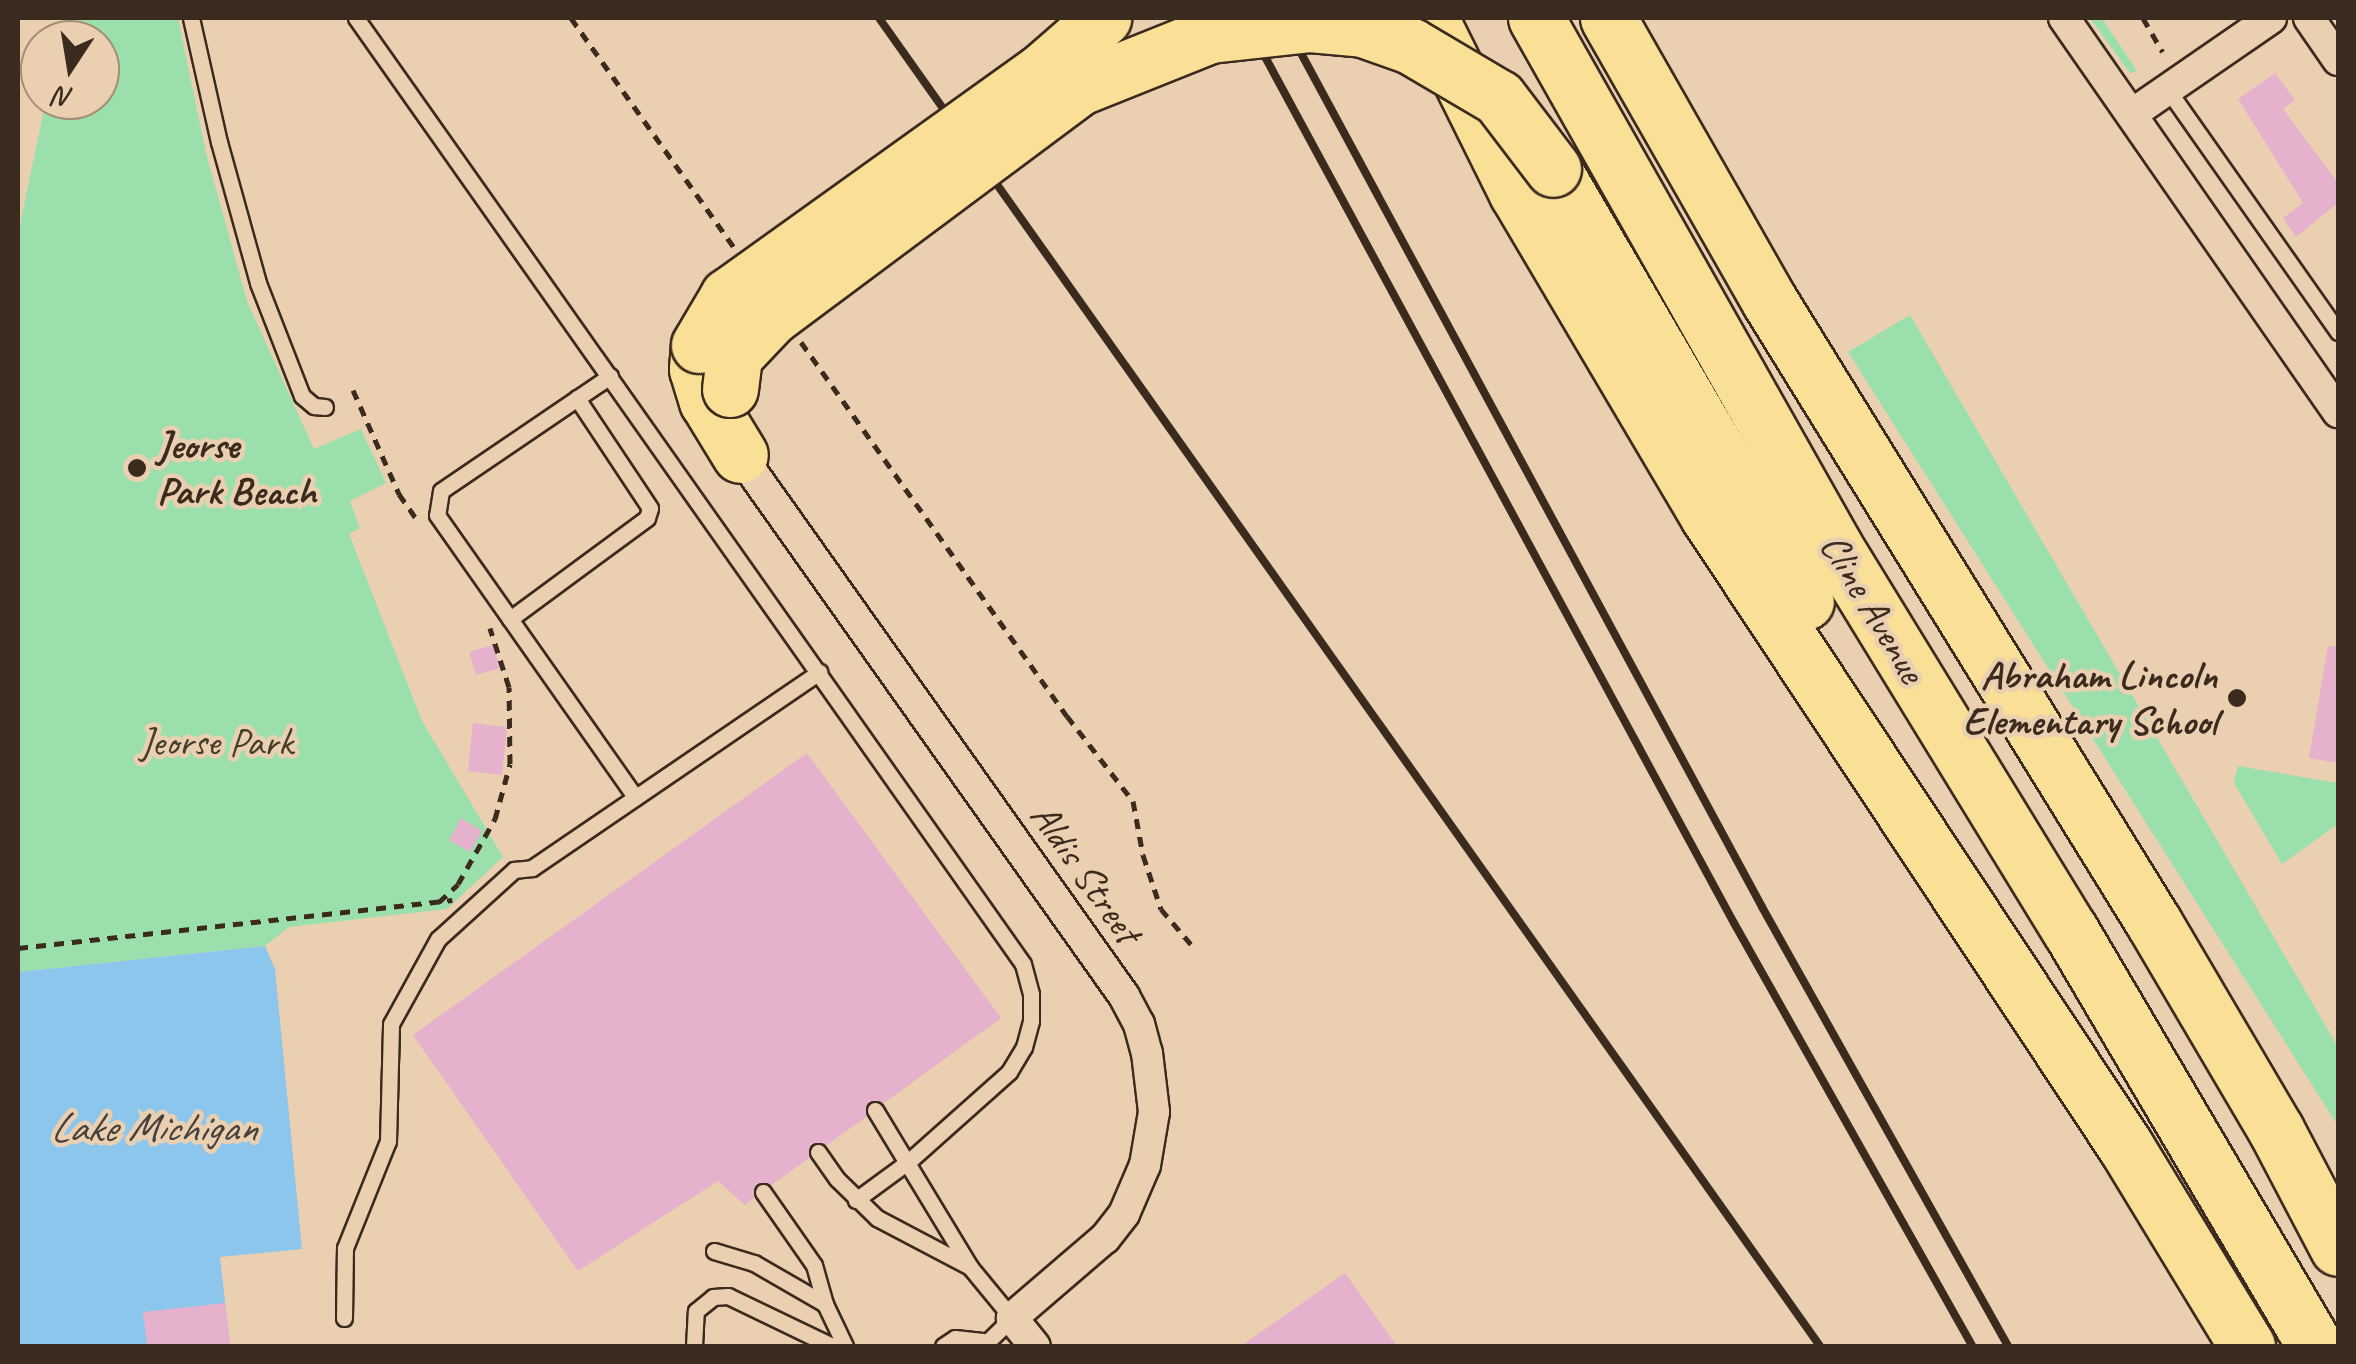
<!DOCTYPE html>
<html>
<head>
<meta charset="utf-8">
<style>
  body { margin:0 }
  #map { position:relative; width:2356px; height:1364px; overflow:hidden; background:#ead0b1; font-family:Caveat,sans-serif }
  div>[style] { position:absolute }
  .green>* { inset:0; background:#9be0ac }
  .water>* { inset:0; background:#8cc6ec }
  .building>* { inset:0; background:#e6b1cc }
  .path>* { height:5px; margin-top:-2.5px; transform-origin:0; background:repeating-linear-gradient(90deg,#3b2a1e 0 10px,transparent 0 18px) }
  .roads { filter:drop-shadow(2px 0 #3b2a1e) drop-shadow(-2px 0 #3b2a1e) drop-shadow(0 2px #3b2a1e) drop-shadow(0 -2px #3b2a1e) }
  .lane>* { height:15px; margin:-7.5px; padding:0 7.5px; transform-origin:7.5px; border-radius:7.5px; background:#ead0b1 }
  .street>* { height:30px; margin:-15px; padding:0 15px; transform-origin:15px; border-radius:15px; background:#ead0b1 }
  .highway>* { height:55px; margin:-27.5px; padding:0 27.5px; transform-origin:27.5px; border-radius:27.5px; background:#fadf96 }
  .rail>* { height:8px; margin:-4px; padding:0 4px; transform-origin:4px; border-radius:4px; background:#3b2a1e }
  .bridges { filter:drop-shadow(2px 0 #3b2a1e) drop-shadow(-2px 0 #3b2a1e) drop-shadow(0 2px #3b2a1e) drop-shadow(0 -2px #3b2a1e) }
  .highway-bridge>* { height:55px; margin:-27.5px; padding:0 27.5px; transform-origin:27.5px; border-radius:27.5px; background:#fadf96 }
  .dots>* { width:28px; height:28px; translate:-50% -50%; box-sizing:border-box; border:5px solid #ead0b1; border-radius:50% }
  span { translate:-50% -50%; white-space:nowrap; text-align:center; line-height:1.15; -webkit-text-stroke:9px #ead0b1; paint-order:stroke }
  .poi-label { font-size:40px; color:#3b2a1e; font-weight:700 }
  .left { translate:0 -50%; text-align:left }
  .right { translate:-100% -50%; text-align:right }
  .street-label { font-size:40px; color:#3b2a1e }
  .park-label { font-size:40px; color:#453c2c }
  .water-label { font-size:42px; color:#47413d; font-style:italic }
  .frame { position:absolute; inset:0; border:20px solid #3b2a1e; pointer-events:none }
  .north { position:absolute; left:20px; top:20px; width:100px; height:100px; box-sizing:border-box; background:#ead0b1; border:2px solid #a48e76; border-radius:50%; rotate:192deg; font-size:28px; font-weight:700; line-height:40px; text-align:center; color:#3b2a1e }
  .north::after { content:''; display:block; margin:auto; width:35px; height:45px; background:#3b2a1e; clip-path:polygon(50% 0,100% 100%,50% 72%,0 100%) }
</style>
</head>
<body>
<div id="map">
  <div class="green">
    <i style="clip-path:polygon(63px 18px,178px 18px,206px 153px,247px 301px,314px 449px,361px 429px,386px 483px,350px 501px,360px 528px,349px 534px,422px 721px,503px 857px,447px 909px,289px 927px,265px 946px,18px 972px,18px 234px,46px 100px,100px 100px,100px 40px,58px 40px)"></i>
    <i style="clip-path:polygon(2090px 18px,2102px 18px,2137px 71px,2130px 73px)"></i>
    <i style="clip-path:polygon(1910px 315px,2338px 1047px,2338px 1126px,1848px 352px)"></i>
    <i style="clip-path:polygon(2238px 766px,2338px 783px,2338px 824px,2282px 864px,2234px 783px)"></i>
  </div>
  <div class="water">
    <i style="clip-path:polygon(265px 946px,275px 969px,302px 1249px,220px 1257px,230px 1346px,18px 1346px,18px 972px)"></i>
  </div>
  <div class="building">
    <i style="clip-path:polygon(2275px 73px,2295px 100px,2283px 109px,2338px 183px,2338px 203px,2296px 237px,2283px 218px,2303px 203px,2238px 99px)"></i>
    <i style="clip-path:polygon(493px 645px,500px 668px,476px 675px,469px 652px)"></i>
    <i style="clip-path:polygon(2328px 646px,2338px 647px,2338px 763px,2309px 758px)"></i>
    <i style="clip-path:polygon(473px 723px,507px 727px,502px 775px,468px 771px)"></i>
    <i style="clip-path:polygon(807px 753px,1001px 1018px,884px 1103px,868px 1101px,866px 1117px,827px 1145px,811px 1143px,809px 1158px,772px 1185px,756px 1183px,754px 1198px,745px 1205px,718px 1181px,578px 1271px,413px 1035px)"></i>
    <i style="clip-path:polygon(461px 818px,482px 831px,470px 852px,449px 840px)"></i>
    <i style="clip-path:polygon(1345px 1273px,1397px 1346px,1241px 1346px)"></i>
    <i style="clip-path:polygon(225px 1303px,230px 1346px,147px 1346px,143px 1312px)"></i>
  </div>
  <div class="path">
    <i style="left:571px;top:18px;width:281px;rotate:54.6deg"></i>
    <i style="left:2143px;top:18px;width:39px;rotate:60deg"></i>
    <i style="left:801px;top:342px;width:459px;rotate:54.6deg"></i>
    <i style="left:1067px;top:716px;width:108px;rotate:52.2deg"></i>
    <i style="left:1133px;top:801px;width:55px;rotate:79.5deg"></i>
    <i style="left:1143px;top:855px;width:57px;rotate:71.6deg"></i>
    <i style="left:1161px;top:909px;width:52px;rotate:49.6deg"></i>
    <i style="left:353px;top:390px;width:114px;rotate:66.1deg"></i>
    <i style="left:399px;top:494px;width:32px;rotate:55deg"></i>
    <i style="left:439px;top:902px;width:26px;rotate:-43deg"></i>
    <i style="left:458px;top:884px;width:75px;rotate:-60.4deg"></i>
    <i style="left:495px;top:819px;width:57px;rotate:-74.7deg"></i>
    <i style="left:510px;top:764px;width:77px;rotate:-90.7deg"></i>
    <i style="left:509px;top:687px;width:62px;rotate:-107.9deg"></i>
    <i style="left:18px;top:948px;width:437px;rotate:-6.3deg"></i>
  </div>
  <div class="roads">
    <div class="lane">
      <i style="left:191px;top:18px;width:127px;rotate:77.3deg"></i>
      <i style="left:219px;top:142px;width:146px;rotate:74.5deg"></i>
      <i style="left:258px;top:283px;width:121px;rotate:68.7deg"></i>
      <i style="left:302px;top:396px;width:16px;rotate:40deg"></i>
      <i style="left:314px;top:406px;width:11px;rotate:5deg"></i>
      <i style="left:356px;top:18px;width:1157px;rotate:54.81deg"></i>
      <i style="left:1023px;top:964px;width:31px;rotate:75deg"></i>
      <i style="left:1031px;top:994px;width:27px;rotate:90deg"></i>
      <i style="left:1031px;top:1021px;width:27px;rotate:105deg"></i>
      <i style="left:1024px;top:1047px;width:29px;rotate:121deg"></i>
      <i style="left:1009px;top:1072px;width:134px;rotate:138.3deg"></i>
      <i style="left:909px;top:1161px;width:66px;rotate:143.7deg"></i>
      <i style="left:2168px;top:90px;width:296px;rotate:54.9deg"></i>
      <i style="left:610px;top:376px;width:204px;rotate:145.8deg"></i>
      <i style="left:441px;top:491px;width:24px;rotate:99deg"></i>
      <i style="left:437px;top:515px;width:345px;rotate:54.9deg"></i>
      <i style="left:510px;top:619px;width:170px;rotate:-36.4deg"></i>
      <i style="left:647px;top:518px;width:10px;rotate:-73deg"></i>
      <i style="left:650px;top:508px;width:132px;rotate:-123.6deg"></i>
      <i style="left:875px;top:1110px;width:184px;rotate:58.8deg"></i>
      <i style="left:970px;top:1267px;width:66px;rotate:50.5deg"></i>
      <i style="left:1012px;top:1318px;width:40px;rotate:136deg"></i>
      <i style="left:818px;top:1152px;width:33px;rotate:55deg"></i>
      <i style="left:837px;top:1179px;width:56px;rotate:44.3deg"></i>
      <i style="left:877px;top:1218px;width:105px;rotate:27.8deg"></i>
      <i style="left:763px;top:1192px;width:89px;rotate:55.1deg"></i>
      <i style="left:814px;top:1265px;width:41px;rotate:74.2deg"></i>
      <i style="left:825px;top:1304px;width:47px;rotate:64.5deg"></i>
      <i style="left:714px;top:1251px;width:42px;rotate:16.7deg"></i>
      <i style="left:754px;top:1263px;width:82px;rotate:30deg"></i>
      <i style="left:344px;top:1318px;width:70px;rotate:-89.2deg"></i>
      <i style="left:345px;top:1248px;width:115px;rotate:-68.1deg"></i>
      <i style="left:388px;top:1141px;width:117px;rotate:-88.5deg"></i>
      <i style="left:391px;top:1024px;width:97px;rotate:-61.1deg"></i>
      <i style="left:438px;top:939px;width:103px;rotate:-42.2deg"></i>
      <i style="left:514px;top:870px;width:18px;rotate:-6deg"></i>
      <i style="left:532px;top:868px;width:348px;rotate:-34.3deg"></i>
      <i style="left:694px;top:1346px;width:35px;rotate:-87deg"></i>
      <i style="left:696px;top:1311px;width:22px;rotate:-39deg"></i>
      <i style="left:713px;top:1297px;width:15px;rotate:-4deg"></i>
      <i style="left:728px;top:1296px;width:115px;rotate:25.7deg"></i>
      <i style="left:943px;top:1346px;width:14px;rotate:-34deg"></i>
      <i style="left:955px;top:1338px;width:30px;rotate:6deg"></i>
    </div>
    <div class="street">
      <i style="left:2064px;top:18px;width:480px;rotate:55.2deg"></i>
      <i style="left:2309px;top:18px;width:51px;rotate:55.4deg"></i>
      <i style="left:2132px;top:114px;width:169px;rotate:-34.6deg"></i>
      <i style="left:740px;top:455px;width:663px;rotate:54.63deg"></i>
      <i style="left:1124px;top:996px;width:32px;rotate:62deg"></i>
      <i style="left:1139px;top:1024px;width:30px;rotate:75deg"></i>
      <i style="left:1147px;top:1053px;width:59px;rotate:83.2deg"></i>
      <i style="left:1154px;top:1112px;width:54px;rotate:99.6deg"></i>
      <i style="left:1145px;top:1165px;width:53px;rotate:113.2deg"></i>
      <i style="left:1124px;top:1214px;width:31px;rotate:128deg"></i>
      <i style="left:1105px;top:1238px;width:123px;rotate:139.3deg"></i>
      <i style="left:1012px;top:1318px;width:36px;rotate:51deg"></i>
    </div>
    <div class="highway">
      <i style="left:1430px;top:18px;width:195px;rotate:63.6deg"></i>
      <i style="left:1517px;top:193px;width:375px;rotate:59.4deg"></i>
      <i style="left:1708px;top:516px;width:757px;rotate:56.48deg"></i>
      <i style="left:2126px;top:1147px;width:233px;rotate:58.7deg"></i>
      <i style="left:1536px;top:18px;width:608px;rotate:60.52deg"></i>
      <i style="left:1835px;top:547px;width:449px;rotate:58.5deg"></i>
      <i style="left:2070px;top:930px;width:483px;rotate:59.5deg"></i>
      <i style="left:1608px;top:18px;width:327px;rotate:60.3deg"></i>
      <i style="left:1770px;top:302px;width:730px;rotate:58.27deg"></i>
      <i style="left:2154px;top:923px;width:240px;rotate:59.5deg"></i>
      <i style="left:2276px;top:1130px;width:133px;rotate:62.3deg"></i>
      <i style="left:1553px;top:169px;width:501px;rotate:59.7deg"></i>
      <i style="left:699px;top:345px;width:24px;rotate:95deg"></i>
      <i style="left:697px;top:369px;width:34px;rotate:73deg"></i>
      <i style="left:707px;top:401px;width:63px;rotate:58.6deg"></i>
    </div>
  </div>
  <div class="rail">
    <i style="left:879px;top:18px;width:1628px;rotate:54.68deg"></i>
    <i style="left:1244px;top:18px;width:1029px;rotate:61.57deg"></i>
    <i style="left:1734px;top:923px;width:485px;rotate:60.6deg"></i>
    <i style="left:1282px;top:18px;width:1010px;rotate:61.63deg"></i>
    <i style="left:1762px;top:907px;width:503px;rotate:60.74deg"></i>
  </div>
  <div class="bridges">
    <div class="highway-bridge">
      <i style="left:699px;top:345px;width:57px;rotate:-59.4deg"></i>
      <i style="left:728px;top:296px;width:384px;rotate:-35.6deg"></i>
      <i style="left:1040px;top:73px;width:84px;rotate:-41.1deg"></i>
      <i style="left:730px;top:389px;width:33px;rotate:-83deg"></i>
      <i style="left:734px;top:356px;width:54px;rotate:-46.5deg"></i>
      <i style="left:771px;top:317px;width:385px;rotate:-36.7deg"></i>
      <i style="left:1080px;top:87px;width:140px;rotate:-21.8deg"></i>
      <i style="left:1210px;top:35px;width:101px;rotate:-6.3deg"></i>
      <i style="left:1310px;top:24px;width:53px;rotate:5.4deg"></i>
      <i style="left:1363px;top:29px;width:51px;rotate:19.5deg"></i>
      <i style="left:1411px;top:46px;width:102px;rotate:30.6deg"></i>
      <i style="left:1499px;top:98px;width:89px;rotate:52.7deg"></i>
    </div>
  </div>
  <div class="dots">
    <i style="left:137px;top:468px;background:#3b2a1e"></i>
    <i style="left:2237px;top:698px;background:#3b2a1e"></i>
  </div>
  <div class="poi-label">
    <span class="left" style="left:157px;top:468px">Jeorse<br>Park Beach</span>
    <span class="right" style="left:2217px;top:698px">Abraham Lincoln<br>Elementary School</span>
  </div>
  <div class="street-label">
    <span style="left:1873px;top:608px;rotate:59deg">Cline Avenue</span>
    <span style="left:1086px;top:873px;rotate:55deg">Aldis Street</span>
  </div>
  <div class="park-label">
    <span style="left:216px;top:742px">Jeorse Park</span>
  </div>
  <div class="water-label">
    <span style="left:153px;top:1128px">Lake Michigan</span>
  </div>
  <div class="frame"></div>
  <div class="north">N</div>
</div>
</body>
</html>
